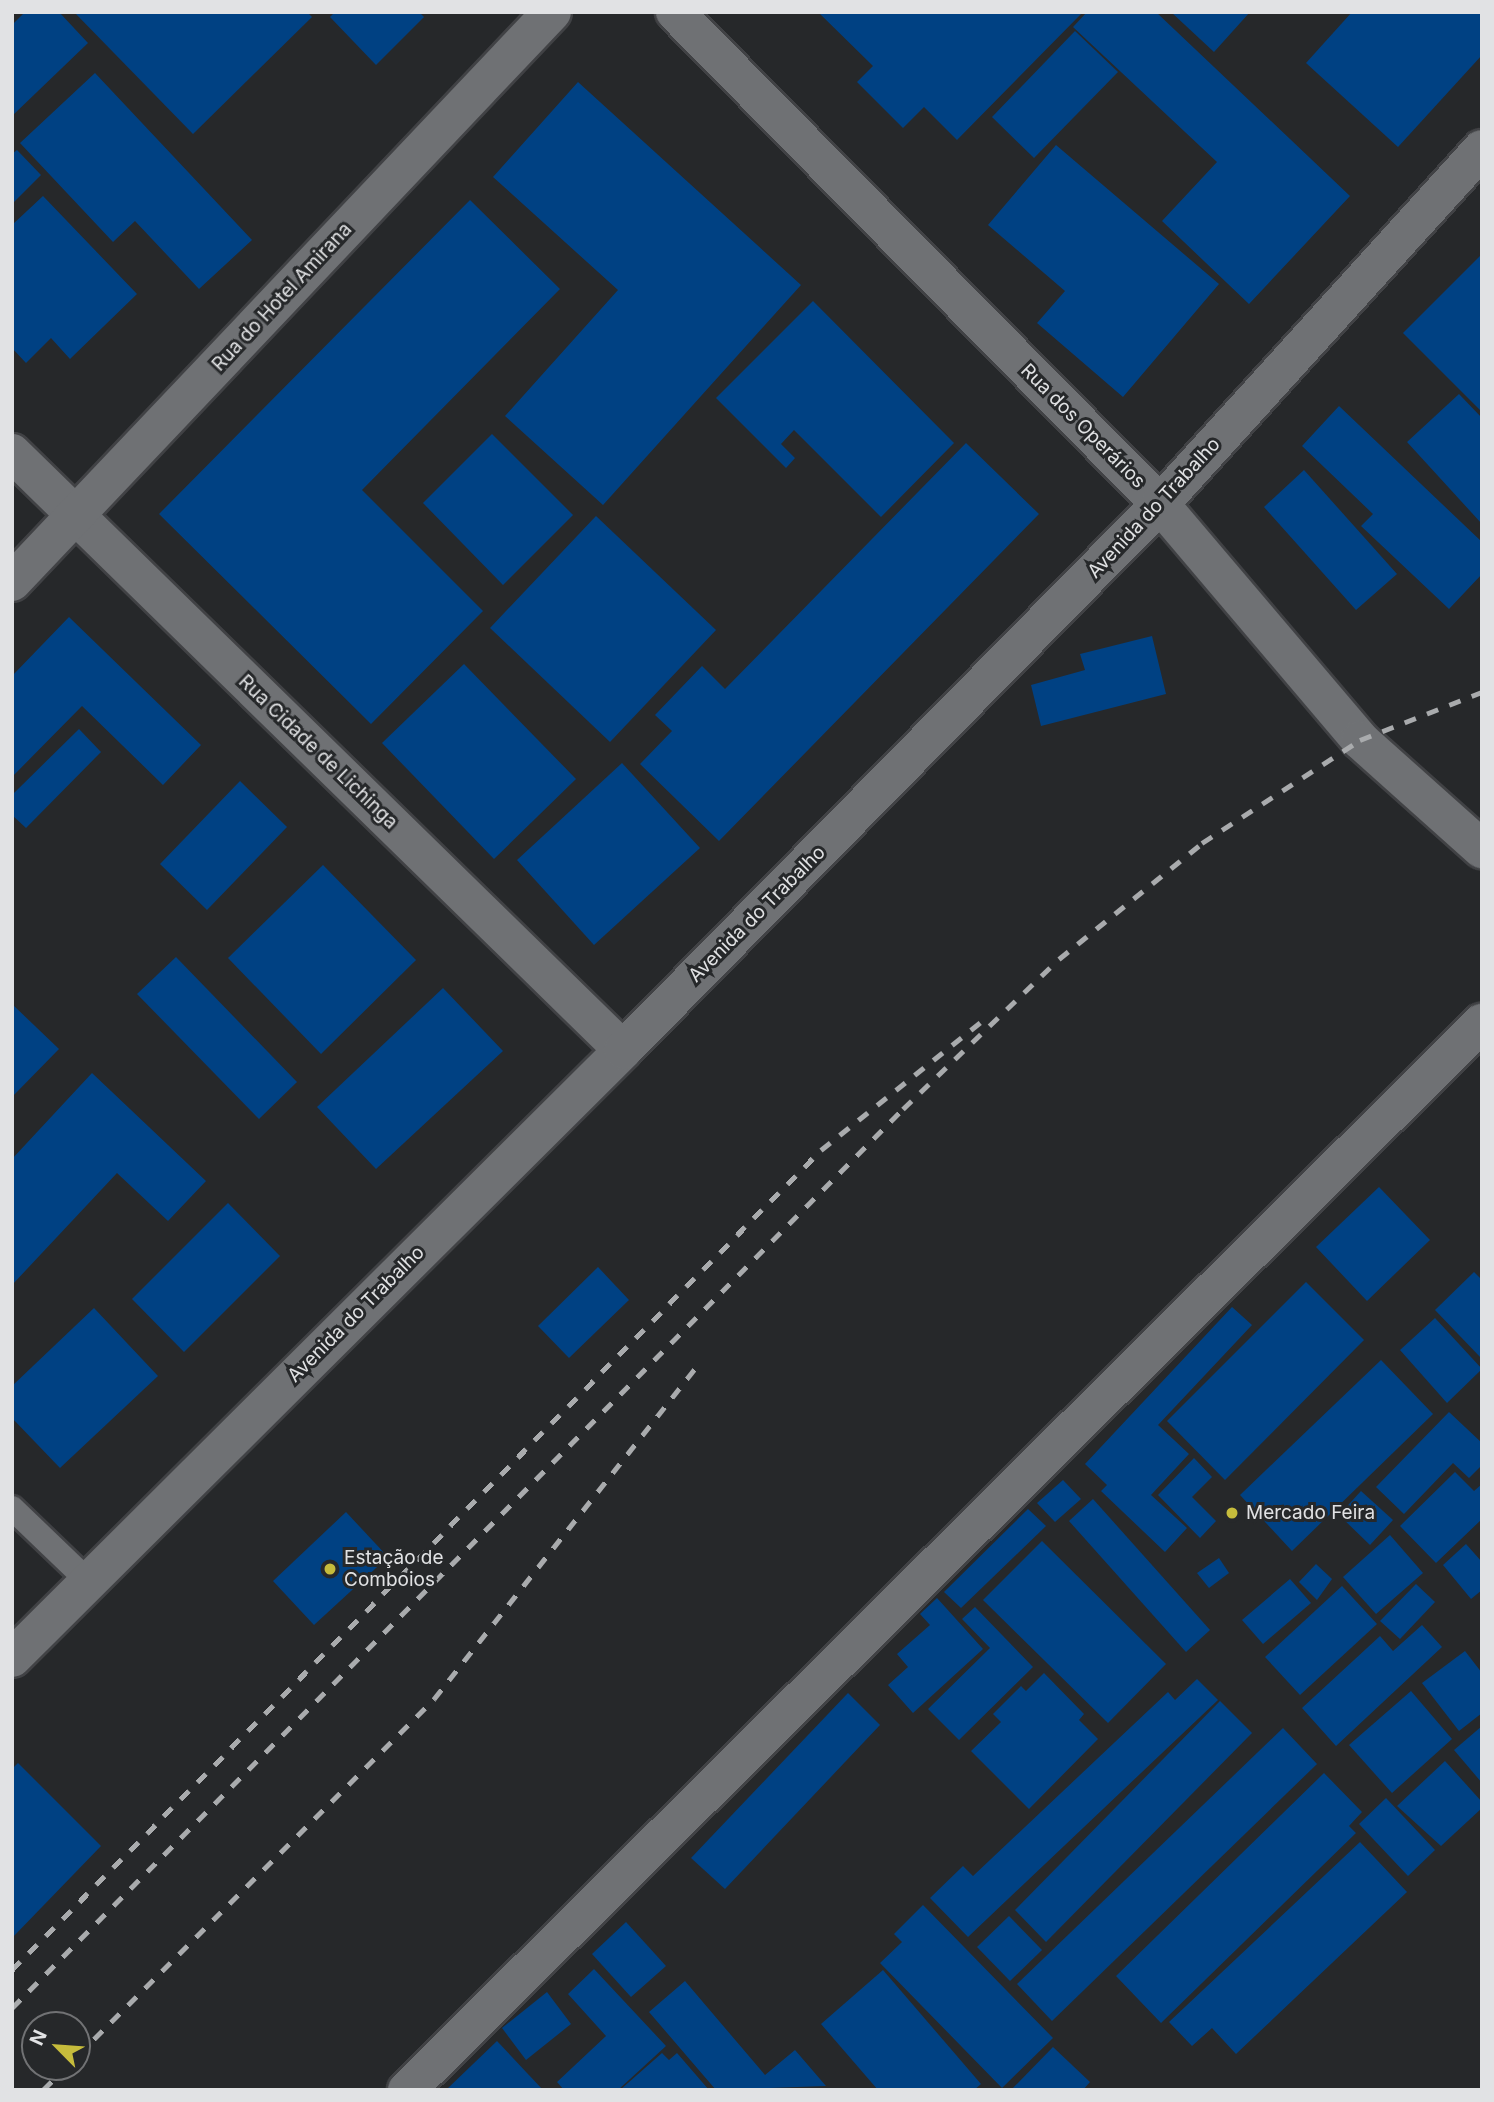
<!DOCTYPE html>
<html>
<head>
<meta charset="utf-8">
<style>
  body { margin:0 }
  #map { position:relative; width:1494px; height:2102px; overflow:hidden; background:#26282a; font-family:Inter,sans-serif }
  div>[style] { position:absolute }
  .building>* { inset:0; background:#004183 }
  .roads { filter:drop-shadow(2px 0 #414245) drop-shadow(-2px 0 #414245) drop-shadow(0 2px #414245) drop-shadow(0 -2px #414245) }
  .service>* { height:24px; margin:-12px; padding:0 12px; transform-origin:12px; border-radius:12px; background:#6f7174 }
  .minor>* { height:38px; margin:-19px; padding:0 19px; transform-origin:19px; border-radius:19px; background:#6f7174 }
  .tertiary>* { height:38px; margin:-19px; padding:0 19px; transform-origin:19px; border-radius:19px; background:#6f7174 }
  .rail>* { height:5px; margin-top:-2.5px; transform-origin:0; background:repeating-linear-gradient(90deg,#a9abad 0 12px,transparent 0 24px) }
  .dots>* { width:19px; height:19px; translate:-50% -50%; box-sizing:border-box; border:4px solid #26282a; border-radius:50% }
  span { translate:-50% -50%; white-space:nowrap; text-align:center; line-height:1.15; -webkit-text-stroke:6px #26282a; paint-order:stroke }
  .street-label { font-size:19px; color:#e1e2e4 }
  .poi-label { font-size:19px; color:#e1e2e4 }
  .left { translate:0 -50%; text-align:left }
  .frame { position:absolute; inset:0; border:14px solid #e1e2e4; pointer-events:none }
  .north { position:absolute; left:21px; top:2011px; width:70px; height:70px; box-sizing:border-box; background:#26282a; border:2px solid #717274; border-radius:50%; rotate:295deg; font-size:19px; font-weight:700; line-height:28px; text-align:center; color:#e1e2e4 }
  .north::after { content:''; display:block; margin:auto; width:24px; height:32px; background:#c6bc3c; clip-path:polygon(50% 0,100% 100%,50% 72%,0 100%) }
</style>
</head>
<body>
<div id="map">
  <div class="building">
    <i style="clip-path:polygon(25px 12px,59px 12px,88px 43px,12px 116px,12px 25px)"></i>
    <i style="clip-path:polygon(74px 12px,307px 12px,312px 17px,193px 134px)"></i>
    <i style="clip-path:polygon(335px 12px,419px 12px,424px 17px,376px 65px,330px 17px)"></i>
    <i style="clip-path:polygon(818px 12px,1083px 12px,957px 140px,924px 107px,903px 128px,857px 82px,873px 66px)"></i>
    <i style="clip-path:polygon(1087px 12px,1156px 12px,1350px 196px,1249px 304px,1162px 221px,1217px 162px,1073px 27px)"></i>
    <i style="clip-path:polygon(1171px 12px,1250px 12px,1214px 52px)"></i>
    <i style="clip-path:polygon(1352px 12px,1482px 12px,1482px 55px,1398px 147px,1306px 63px)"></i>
    <i style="clip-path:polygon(1075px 31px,1118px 72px,1034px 158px,992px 117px)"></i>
    <i style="clip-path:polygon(95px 73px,252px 240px,199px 289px,135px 221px,113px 242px,20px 143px)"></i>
    <i style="clip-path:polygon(578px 82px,801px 285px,603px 505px,505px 416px,618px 290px,493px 177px)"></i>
    <i style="clip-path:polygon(1056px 145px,1219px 284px,1123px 397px,1037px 323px,1065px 291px,988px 225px)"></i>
    <i style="clip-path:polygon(17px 150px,41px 175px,12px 204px,12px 154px)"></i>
    <i style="clip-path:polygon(43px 196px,137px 294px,70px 359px,51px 338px,26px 363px,12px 348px,12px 225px)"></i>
    <i style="clip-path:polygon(470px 200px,560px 289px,362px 490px,483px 611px,371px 724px,159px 514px)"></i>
    <i style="clip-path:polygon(1482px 254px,1482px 412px,1403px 333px)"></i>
    <i style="clip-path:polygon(813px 301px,954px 443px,881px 517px,794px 430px,781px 444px,795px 458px,786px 468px,716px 398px)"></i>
    <i style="clip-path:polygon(1459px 394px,1482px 418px,1482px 524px,1407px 442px)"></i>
    <i style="clip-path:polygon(1339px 406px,1482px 542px,1482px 574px,1449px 609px,1361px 526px,1373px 514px,1302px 446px)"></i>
    <i style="clip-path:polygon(492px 434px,573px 515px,503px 585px,423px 503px)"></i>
    <i style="clip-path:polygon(966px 443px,1039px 514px,719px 841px,640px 764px,672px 731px,655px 715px,702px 666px,725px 689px)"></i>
    <i style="clip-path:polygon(1304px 470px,1397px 574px,1356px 610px,1264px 507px)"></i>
    <i style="clip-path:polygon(596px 516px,716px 630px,610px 742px,490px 628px)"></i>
    <i style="clip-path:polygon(69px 617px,201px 745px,163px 785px,82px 706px,12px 777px,12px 676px)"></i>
    <i style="clip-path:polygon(1152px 636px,1166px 694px,1041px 726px,1031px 685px,1085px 670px,1080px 654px)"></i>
    <i style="clip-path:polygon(464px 664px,576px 779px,494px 859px,382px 743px)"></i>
    <i style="clip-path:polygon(79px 729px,101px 752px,26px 828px,12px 815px,12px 795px)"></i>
    <i style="clip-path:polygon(622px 763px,700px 848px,594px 945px,517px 860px)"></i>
    <i style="clip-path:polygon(240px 781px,287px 827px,207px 910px,160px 864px)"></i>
    <i style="clip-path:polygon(323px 865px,416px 960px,321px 1054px,228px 958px)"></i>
    <i style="clip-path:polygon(176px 957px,297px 1082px,259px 1119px,137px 994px)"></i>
    <i style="clip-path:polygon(443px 988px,503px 1051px,376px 1169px,317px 1107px)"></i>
    <i style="clip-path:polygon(12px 1004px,59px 1049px,12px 1097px)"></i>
    <i style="clip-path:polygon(92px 1073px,206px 1181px,168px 1221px,117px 1173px,12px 1285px,12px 1159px)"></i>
    <i style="clip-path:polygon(1379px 1187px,1430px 1240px,1367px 1301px,1316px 1247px)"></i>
    <i style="clip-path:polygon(228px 1203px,280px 1256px,184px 1352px,132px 1299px)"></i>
    <i style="clip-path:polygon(598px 1267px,629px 1300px,569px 1358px,538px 1326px)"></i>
    <i style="clip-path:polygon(1474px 1272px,1482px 1280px,1482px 1359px,1435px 1310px)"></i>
    <i style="clip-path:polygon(1306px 1282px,1364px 1340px,1225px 1480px,1167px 1421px)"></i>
    <i style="clip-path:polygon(1232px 1307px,1252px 1325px,1158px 1425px,1189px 1454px,1151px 1495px,1187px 1528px,1165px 1552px,1101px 1491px,1107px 1485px,1085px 1464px)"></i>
    <i style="clip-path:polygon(94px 1308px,158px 1376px,60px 1468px,12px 1418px,12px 1386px)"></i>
    <i style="clip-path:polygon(1435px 1318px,1482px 1369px,1447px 1403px,1400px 1350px)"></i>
    <i style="clip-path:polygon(1381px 1360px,1433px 1414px,1292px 1551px,1240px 1495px)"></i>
    <i style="clip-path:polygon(1449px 1412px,1482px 1443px,1482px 1465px,1469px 1478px,1453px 1463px,1404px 1514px,1376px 1487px)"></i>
    <i style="clip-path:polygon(1194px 1458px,1212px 1477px,1192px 1497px,1216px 1521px,1200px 1538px,1158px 1495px)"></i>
    <i style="clip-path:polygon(1455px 1472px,1474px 1491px,1482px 1484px,1482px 1519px,1436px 1563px,1400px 1526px)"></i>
    <i style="clip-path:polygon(1063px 1480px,1081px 1499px,1055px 1522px,1037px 1503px)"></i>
    <i style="clip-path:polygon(1361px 1491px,1393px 1520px,1370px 1545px,1339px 1515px)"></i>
    <i style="clip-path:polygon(1093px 1499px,1210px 1630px,1186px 1652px,1069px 1521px)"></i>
    <i style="clip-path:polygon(1028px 1509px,1046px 1526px,961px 1608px,944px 1592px)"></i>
    <i style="clip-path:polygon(346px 1512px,388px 1557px,314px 1625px,273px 1581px)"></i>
    <i style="clip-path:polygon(1390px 1535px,1423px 1573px,1376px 1614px,1343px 1577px)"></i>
    <i style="clip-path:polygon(1042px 1541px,1166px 1664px,1108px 1723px,983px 1600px)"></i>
    <i style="clip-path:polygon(1466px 1544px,1482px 1562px,1482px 1590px,1471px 1599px,1443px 1565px)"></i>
    <i style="clip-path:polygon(1219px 1558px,1229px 1573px,1209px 1588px,1197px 1573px)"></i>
    <i style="clip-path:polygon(1316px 1564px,1332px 1579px,1317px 1600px,1299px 1582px)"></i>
    <i style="clip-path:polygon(1290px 1579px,1311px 1603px,1263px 1644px,1242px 1620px)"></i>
    <i style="clip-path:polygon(1416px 1584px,1435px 1602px,1400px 1639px,1380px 1621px)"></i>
    <i style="clip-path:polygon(1342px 1586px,1377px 1624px,1300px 1695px,1265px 1657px)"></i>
    <i style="clip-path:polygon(937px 1598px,983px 1649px,913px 1713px,888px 1685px,908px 1667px,897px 1654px,930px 1625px,920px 1614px)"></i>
    <i style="clip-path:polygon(975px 1607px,1033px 1667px,959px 1740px,928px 1709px,990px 1648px,962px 1619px)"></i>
    <i style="clip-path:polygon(1422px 1625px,1442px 1647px,1336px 1746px,1302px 1708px,1380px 1636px,1393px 1651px)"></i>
    <i style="clip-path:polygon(1465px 1651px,1482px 1673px,1482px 1713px,1459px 1731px,1422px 1683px)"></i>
    <i style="clip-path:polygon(1044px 1673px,1084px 1714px,1079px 1720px,1098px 1739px,1029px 1809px,971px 1751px,1001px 1722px,993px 1714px,1021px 1686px,1026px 1691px)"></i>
    <i style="clip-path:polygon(1197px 1679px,1218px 1700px,968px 1937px,930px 1898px,963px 1866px,973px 1876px,1168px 1692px,1175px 1700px)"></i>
    <i style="clip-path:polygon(1411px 1691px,1452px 1739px,1392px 1793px,1349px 1745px)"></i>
    <i style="clip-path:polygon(848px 1693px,880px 1725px,725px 1889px,691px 1858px)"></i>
    <i style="clip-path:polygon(1220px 1701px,1252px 1733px,1046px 1942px,1015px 1910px)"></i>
    <i style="clip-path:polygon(1482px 1726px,1482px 1783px,1454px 1750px)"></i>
    <i style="clip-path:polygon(1283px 1728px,1317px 1764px,1052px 2021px,1017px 1984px)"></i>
    <i style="clip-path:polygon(1445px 1761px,1482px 1802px,1482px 1808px,1441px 1846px,1397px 1806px)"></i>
    <i style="clip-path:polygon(18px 1763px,101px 1846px,12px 1938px,12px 1769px)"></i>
    <i style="clip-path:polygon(1324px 1773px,1362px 1812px,1349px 1826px,1356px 1833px,1161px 2023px,1116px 1976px)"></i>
    <i style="clip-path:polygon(1386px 1798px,1435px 1850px,1408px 1876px,1359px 1824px)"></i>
    <i style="clip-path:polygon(1360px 1842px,1407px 1892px,1236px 2054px,1212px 2028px,1192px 2046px,1169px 2022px)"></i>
    <i style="clip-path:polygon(923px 1905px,1053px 2038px,1002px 2088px,880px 1963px,902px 1942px,894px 1934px)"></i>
    <i style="clip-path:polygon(1009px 1916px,1042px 1950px,1010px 1981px,977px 1947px)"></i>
    <i style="clip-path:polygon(626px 1922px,666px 1966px,631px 1997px,592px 1954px)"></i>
    <i style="clip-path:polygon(594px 1969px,666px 2046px,618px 2090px,564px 2090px,557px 2082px,606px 2036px,568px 1994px)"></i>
    <i style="clip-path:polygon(883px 1970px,981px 2084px,974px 2090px,878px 2090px,821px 2024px)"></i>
    <i style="clip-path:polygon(685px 1981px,765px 2075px,795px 2050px,826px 2086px,716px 2090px,649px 2012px)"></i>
    <i style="clip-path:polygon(547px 1992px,571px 2024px,526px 2060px,502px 2028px)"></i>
    <i style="clip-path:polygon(497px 2041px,543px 2090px,446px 2090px)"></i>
    <i style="clip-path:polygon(1053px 2047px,1090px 2082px,1083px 2090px,1011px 2090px)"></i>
    <i style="clip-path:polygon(662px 2053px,669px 2060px,677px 2053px,709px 2090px,620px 2090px)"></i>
  </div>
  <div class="roads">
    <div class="service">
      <i style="left:12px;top:1508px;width:104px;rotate:43.8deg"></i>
    </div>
    <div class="minor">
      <i style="left:12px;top:453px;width:854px;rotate:44.34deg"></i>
      <i style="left:12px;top:582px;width:785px;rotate:-46.55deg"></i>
      <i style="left:12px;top:1658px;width:862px;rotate:-44.86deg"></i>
      <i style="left:623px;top:1050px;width:766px;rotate:-45.48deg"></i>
      <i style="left:1160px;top:504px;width:479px;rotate:-47.8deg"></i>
      <i style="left:407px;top:2090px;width:1515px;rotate:-44.79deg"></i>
    </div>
    <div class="tertiary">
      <i style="left:675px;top:12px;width:691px;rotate:45.41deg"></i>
      <i style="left:1160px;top:504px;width:309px;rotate:49.7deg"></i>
      <i style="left:1360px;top:740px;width:164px;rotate:41.8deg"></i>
    </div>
  </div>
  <div class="rail">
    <i style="left:12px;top:1970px;width:1152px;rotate:-45.39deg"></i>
    <i style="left:821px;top:1150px;width:208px;rotate:-38.7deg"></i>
    <i style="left:12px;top:2008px;width:1266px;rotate:-45.26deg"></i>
    <i style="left:903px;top:1109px;width:216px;rotate:-43.9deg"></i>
    <i style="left:1059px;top:959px;width:184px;rotate:-39deg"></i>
    <i style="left:1202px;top:843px;width:189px;rotate:-33.1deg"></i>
    <i style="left:1360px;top:740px;width:131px;rotate:-21.5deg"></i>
    <i style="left:77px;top:2056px;width:505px;rotate:-45deg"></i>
    <i style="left:434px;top:1699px;width:426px;rotate:-51.7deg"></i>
    <i style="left:43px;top:2090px;width:33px;rotate:-45deg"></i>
  </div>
  <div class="dots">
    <i style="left:1232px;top:1513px;background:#c6bc3c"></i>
    <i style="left:330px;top:1569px;background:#c6bc3c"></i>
  </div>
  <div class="street-label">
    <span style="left:282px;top:297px;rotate:-47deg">Rua do Hotel Amirana</span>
    <span style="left:1083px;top:426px;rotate:45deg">Rua dos Operários</span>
    <span style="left:1154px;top:508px;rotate:-47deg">Avenida do Trabalho</span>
    <span style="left:318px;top:752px;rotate:44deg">Rua Cidade de Lichinga</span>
    <span style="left:757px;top:914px;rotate:-45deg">Avenida do Trabalho</span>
    <span style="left:356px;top:1314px;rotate:-45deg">Avenida do Trabalho</span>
  </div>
  <div class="poi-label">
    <span class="left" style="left:1246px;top:1513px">Mercado Feira</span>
    <span class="left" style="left:344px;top:1569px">Estação de<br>Comboios</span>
  </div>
  <div class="frame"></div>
  <div class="north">N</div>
</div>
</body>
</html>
